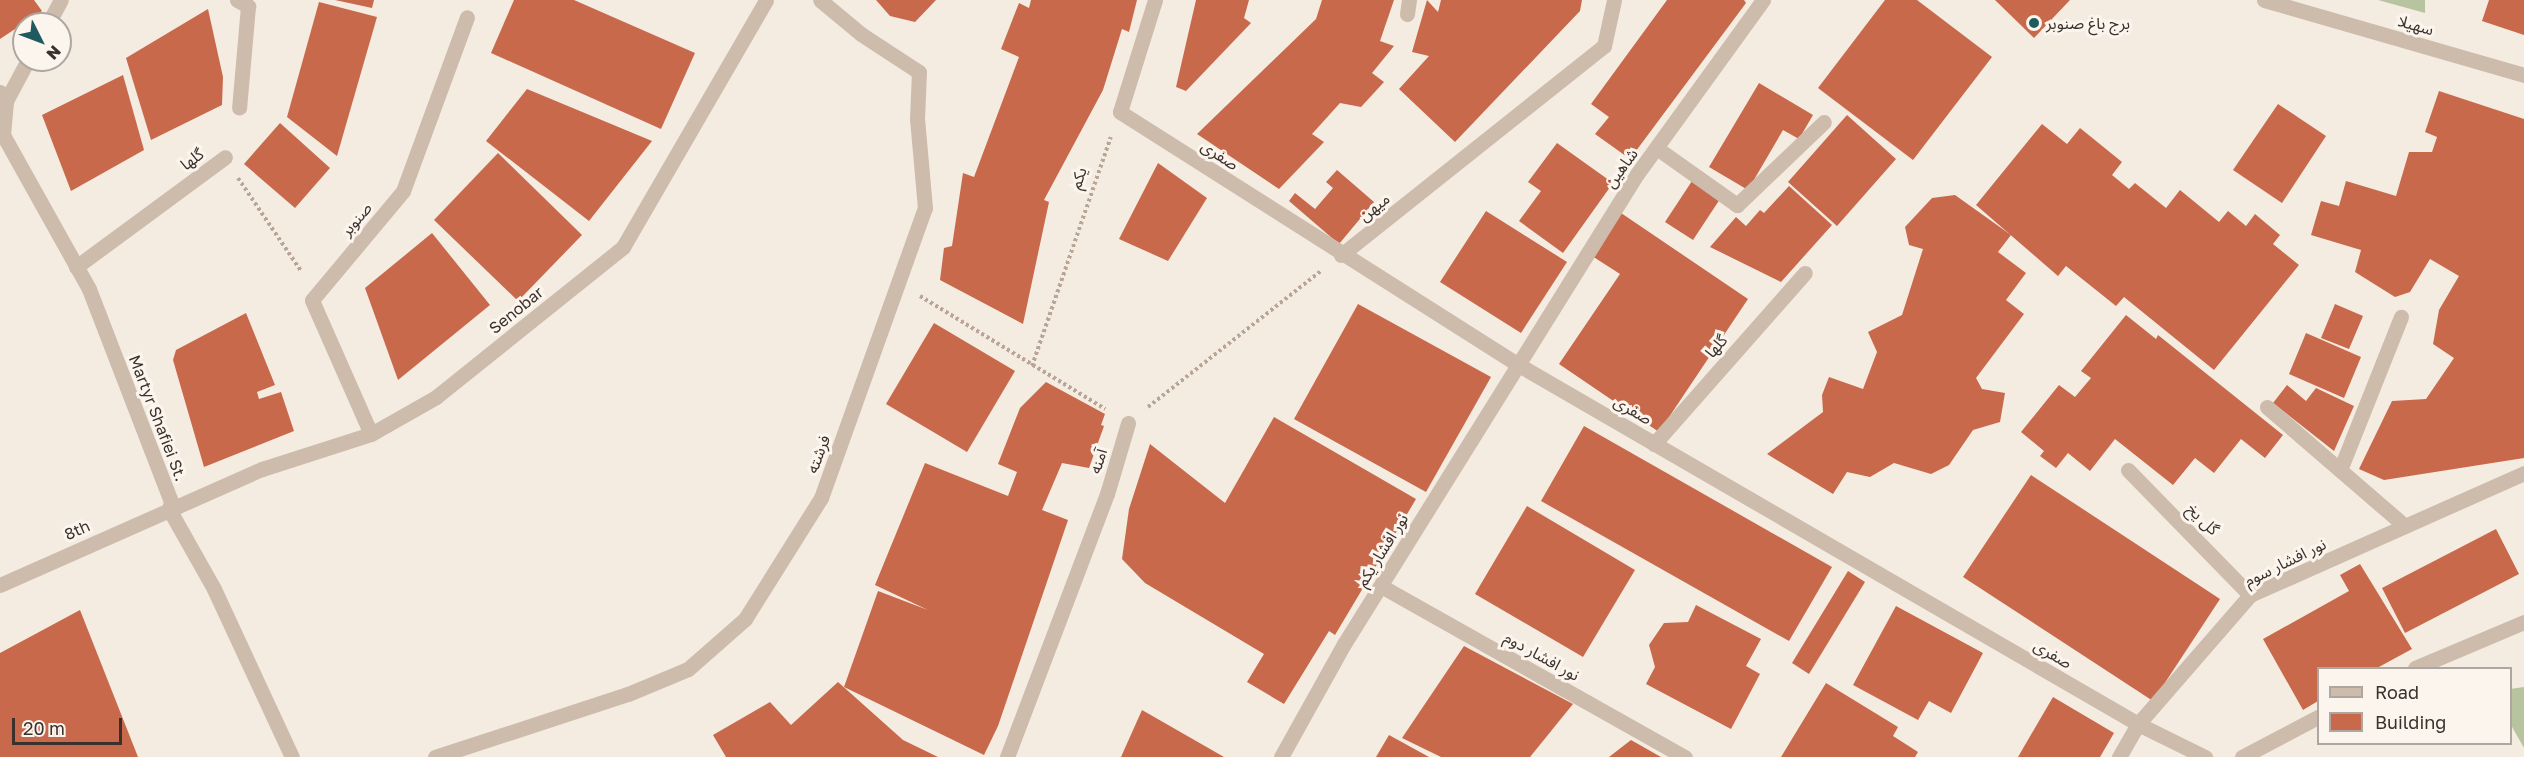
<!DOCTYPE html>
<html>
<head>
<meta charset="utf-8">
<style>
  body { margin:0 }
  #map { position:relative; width:2524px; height:757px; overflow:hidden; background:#f4ebe1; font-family:"Golos Text","Noto Sans Arabic",sans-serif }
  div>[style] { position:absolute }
  .green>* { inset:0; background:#b8c4a0 }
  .building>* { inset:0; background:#c8694b }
  .path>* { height:4px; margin-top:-2px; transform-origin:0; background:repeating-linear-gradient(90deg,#b9a596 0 3px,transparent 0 6px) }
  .minor>* { height:15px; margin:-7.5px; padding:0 7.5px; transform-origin:7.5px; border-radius:7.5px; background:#cdbbac }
  .dots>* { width:16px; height:16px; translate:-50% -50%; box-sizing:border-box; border:3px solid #fbf5ee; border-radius:50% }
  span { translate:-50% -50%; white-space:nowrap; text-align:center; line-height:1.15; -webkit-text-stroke:6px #fbf5ee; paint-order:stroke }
  .poi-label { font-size:16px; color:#3b302b }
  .left { translate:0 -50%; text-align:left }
  .street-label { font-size:16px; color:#3b302b }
  .legend { position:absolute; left:2317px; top:667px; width:195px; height:78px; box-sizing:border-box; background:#fbf5ee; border:2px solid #aea6a0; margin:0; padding:8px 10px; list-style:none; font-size:18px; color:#3b302b }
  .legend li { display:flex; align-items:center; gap:12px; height:30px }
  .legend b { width:30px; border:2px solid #aea6a0 }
  .north { position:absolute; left:12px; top:12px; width:60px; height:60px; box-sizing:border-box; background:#fbf5ee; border:2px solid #aea6a0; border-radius:50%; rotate:132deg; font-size:16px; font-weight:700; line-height:24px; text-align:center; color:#3b302b }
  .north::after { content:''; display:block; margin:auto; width:21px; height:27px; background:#1f5a5e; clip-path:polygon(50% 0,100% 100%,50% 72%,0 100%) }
  .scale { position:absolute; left:12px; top:718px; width:110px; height:27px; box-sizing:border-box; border:3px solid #3b302b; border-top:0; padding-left:8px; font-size:18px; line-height:21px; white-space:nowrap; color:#3b302b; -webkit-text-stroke:4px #fbf5ee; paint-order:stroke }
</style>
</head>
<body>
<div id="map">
  <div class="green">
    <i style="clip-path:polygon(2378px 0,2425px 0,2425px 13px)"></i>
    <i style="clip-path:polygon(2524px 687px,2524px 748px,2511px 725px,2510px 689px)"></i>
  </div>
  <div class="building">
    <i style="clip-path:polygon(0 0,34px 0,42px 11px,0 39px)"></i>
    <i style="clip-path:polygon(335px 0,374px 0,372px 8px)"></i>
    <i style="clip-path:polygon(514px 0,574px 0,695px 53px,661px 129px,491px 53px)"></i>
    <i style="clip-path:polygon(876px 0,936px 0,915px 22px,890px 16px)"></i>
    <i style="clip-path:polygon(1031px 0,1137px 0,1129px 32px,1122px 29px,1103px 90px,1044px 200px,1049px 202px,1023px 324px,940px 280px,944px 248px,952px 246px,963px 173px,974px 177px,1019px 57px,1001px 49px,1019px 3px,1029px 8px)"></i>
    <i style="clip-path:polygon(1196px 0,1249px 0,1244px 18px,1251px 23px,1186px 91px,1176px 87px)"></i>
    <i style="clip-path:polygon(1322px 0,1394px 0,1380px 41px,1394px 46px,1372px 73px,1384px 82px,1361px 107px,1340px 103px,1312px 134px,1324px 142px,1279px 189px,1197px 134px,1316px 19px)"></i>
    <i style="clip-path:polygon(1427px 0,1438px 12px,1441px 0,1582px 0,1580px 11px,1455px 142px,1399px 89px,1429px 56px,1412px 52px)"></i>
    <i style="clip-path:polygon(1667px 0,1744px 0,1746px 3px,1630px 159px,1595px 134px,1609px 117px,1591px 104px)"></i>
    <i style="clip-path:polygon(1885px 0,1917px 0,1992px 57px,1913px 160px,1818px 88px)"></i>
    <i style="clip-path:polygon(1995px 0,2070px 0,2034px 38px)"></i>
    <i style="clip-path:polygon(2489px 0,2524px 0,2524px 35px,2482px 21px)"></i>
    <i style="clip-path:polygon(319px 2px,377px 17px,337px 156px,287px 117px)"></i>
    <i style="clip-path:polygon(208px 9px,223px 77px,222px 105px,151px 140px,126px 58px)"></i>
    <i style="clip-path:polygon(123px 75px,144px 150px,71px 191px,42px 115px)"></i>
    <i style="clip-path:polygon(1759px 83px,1813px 115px,1799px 139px,1783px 130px,1748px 190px,1709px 167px)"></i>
    <i style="clip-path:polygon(527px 89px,652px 141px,589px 221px,486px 141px)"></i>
    <i style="clip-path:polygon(2439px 91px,2524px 119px,2524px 458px,2384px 480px,2359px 469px,2392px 401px,2426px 399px,2454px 358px,2433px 344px,2439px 310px,2459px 276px,2430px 259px,2410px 292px,2395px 297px,2355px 272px,2361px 250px,2311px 235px,2321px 201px,2339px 206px,2346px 181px,2396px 196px,2409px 152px,2432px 152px,2437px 137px,2425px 132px)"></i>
    <i style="clip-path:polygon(2278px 104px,2326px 136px,2282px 203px,2233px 170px)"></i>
    <i style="clip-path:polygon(1847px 115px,1896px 159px,1837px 226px,1788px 182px)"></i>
    <i style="clip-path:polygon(280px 123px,330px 168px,295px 208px,244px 164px)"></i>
    <i style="clip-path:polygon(2042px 124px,2067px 144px,2080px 128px,2122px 162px,2112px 175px,2129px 189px,2135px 183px,2166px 208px,2180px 190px,2219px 222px,2228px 211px,2246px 226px,2255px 214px,2280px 235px,2273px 244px,2299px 265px,2214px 370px,2124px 297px,2116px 306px,2066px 266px,2058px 276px,1976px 205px)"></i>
    <i style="clip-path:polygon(1557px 143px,1613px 183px,1563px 253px,1519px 221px,1541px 191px,1528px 182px)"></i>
    <i style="clip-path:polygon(498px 153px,582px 235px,518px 301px,434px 220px)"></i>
    <i style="clip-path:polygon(1158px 163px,1207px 198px,1168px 261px,1119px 239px)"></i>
    <i style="clip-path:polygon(1337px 170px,1374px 202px,1339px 244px,1289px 201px,1295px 193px,1315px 209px,1333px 188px,1326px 182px)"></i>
    <i style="clip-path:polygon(1692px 181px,1720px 199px,1693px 240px,1665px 222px)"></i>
    <i style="clip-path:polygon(1789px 186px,1832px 225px,1781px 282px,1710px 247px,1736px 217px,1746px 226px,1760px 210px,1764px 213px)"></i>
    <i style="clip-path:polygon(1955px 195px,2011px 235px,1998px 252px,2026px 273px,2006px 300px,2024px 314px,1976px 378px,1982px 389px,2005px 393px,2000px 422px,1973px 430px,1949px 465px,1931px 474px,1894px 463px,1870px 477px,1847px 472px,1833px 494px,1767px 454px,1823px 412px,1822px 395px,1829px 377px,1863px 389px,1877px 352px,1868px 332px,1902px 315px,1923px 249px,1909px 245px,1905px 227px,1932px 198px)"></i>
    <i style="clip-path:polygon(1486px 211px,1567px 262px,1521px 333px,1440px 282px)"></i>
    <i style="clip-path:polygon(1621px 213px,1748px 299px,1659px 432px,1559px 364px,1620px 274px,1592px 256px)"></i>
    <i style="clip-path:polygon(432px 233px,490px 305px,398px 380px,365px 288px)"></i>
    <i style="clip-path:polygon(1358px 304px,1491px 377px,1426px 492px,1294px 419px)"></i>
    <i style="clip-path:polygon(2335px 304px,2363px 316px,2349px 349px,2321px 338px)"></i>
    <i style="clip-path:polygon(246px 313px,275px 385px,257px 392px,259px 399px,281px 392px,294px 431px,204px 467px,173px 360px,176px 350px)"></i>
    <i style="clip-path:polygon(2126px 315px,2156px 339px,2158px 335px,2283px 435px,2265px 458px,2241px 439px,2214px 473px,2195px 458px,2173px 485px,2115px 439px,2090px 471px,2068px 453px,2056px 468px,2040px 456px,2044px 451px,2021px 432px,2059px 385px,2075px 397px,2091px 378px,2081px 371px)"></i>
    <i style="clip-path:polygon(934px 323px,1015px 371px,967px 452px,886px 404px)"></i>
    <i style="clip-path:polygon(2306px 333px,2361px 357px,2344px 398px,2289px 374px)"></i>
    <i style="clip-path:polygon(1046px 382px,1105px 414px,1101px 425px,1104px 426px,1089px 468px,1062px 463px,1042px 510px,1068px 520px,998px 726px,984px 755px,844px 687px,878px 591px,928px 610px,875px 585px,925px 463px,1008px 496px,1017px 472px,998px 464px,1020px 408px)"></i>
    <i style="clip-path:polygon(2287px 385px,2306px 401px,2316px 388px,2354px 406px,2334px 451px,2273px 403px)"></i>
    <i style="clip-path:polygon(1274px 417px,1416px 499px,1335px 635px,1329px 631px,1284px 704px,1247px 682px,1264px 654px,1145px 583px,1122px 559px,1129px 509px,1150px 444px,1225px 503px)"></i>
    <i style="clip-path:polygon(1584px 426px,1832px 567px,1789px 641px,1541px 501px)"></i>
    <i style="clip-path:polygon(2031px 475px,2220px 599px,2153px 701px,1963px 577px)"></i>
    <i style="clip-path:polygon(1527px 506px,1635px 570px,1583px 657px,1475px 594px)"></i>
    <i style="clip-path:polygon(2496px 529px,2519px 574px,2405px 633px,2382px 588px)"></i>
    <i style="clip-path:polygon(2360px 564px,2412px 649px,2377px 668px,2318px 668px,2318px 701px,2303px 710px,2263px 639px,2349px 591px,2340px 575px)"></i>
    <i style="clip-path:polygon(1848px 571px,1865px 582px,1809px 674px,1792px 663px)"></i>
    <i style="clip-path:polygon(1696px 605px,1761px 639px,1746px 666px,1760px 674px,1731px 729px,1646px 684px,1655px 667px,1649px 645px,1664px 623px,1688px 622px)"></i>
    <i style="clip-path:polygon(1896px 606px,1983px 653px,1951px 713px,1929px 701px,1918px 720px,1853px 685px)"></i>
    <i style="clip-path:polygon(80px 610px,138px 757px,0 757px,0 653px)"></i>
    <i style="clip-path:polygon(1464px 646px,1573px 704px,1530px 757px,1441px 757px,1402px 738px)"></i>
    <i style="clip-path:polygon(838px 682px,903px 740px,938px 757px,726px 757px,713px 735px,770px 702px,791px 725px)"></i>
    <i style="clip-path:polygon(1826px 683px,1898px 727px,1893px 736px,1918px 752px,1915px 757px,1781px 757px)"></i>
    <i style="clip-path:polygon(2053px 697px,2114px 733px,2100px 757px,2018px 757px)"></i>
    <i style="clip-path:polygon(1142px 710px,1224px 757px,1121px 757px)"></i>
    <i style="clip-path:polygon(1389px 735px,1429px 757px,1376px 757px)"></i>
    <i style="clip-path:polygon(1631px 740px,1661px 757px,1609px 757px)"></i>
  </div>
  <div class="path">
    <i style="left:238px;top:178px;width:112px;rotate:55.9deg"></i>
    <i style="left:920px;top:296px;width:217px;rotate:31.4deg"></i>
    <i style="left:1032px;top:366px;width:242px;rotate:-71deg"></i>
    <i style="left:1148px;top:407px;width:220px;rotate:-38.2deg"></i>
  </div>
  <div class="minor">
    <i style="left:237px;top:0;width:13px;rotate:29deg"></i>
    <i style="left:248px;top:6px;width:102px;rotate:95deg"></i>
    <i style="left:1155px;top:0;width:117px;rotate:107.4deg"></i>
    <i style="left:1120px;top:112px;width:470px;rotate:32.4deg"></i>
    <i style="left:1517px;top:364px;width:718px;rotate:30.1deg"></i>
    <i style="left:2138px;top:724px;width:75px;rotate:26.2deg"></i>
    <i style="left:2264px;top:0;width:271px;rotate:16.1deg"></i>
    <i style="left:1407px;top:14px;width:14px;rotate:-82deg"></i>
    <i style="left:48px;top:24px;width:27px;rotate:-62deg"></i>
    <i style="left:0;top:92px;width:11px;rotate:56deg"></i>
    <i style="left:6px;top:101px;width:34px;rotate:95deg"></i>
    <i style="left:3px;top:135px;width:176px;rotate:60.8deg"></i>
    <i style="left:89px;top:289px;width:228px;rotate:68.9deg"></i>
    <i style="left:171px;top:502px;width:7px;rotate:106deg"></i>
    <i style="left:169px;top:509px;width:92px;rotate:60.6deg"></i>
    <i style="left:214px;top:589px;width:185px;rotate:65.1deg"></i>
    <i style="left:6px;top:101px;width:47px;rotate:-61.8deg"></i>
    <i style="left:1658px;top:149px;width:97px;rotate:35.3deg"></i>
    <i style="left:1737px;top:205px;width:120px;rotate:-43.7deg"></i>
    <i style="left:1341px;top:255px;width:336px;rotate:-38.5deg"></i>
    <i style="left:1604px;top:46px;width:47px;rotate:-77.7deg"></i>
    <i style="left:76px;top:267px;width:185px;rotate:-36.4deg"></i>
    <i style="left:2267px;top:407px;width:182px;rotate:40.8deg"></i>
    <i style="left:371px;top:434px;width:146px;rotate:-113.8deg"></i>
    <i style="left:312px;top:300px;width:142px;rotate:-50.1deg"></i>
    <i style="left:403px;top:191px;width:185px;rotate:-69.8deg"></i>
    <i style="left:1654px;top:444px;width:228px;rotate:-48.6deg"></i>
    <i style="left:2128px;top:470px;width:175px;rotate:45.7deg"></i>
    <i style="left:2340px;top:470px;width:165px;rotate:-68.3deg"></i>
    <i style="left:0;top:585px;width:287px;rotate:-23.9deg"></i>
    <i style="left:262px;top:469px;width:114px;rotate:-17.8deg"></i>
    <i style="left:371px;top:434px;width:75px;rotate:-29.6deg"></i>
    <i style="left:436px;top:397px;width:240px;rotate:-38.7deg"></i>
    <i style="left:623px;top:247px;width:285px;rotate:-59.9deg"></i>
    <i style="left:1381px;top:586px;width:349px;rotate:29.4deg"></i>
    <i style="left:2415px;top:668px;width:118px;rotate:-22.9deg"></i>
    <i style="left:435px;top:757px;width:203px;rotate:-18.1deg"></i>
    <i style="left:628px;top:694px;width:65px;rotate:-22.6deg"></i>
    <i style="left:688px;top:669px;width:76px;rotate:-41.3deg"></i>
    <i style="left:745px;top:619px;width:143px;rotate:-57.9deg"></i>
    <i style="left:821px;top:498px;width:308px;rotate:-70.3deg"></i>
    <i style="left:925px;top:208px;width:89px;rotate:-95.1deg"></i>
    <i style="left:917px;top:119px;width:47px;rotate:-87.6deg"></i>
    <i style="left:919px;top:72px;width:69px;rotate:-146.8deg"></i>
    <i style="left:861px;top:34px;width:53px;rotate:-140.3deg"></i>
    <i style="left:1007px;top:757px;width:281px;rotate:-69.2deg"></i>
    <i style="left:1107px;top:494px;width:74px;rotate:-73.5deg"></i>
    <i style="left:1281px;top:757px;width:129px;rotate:-60.9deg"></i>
    <i style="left:1344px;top:644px;width:554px;rotate:-58.06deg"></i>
    <i style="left:1637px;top:174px;width:215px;rotate:-54.1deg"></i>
    <i style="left:2119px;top:757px;width:38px;rotate:-60deg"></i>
    <i style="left:2138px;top:724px;width:171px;rotate:-49deg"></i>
    <i style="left:2250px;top:595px;width:300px;rotate:-24deg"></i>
    <i style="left:2242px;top:757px;width:86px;rotate:-27.8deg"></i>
  </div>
  <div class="dots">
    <i style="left:2034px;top:23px;background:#1f5a5e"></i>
  </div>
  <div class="poi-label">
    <span class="left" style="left:2046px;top:23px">برج باغ صنوبر</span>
  </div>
  <div class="street-label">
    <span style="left:2416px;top:25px;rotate:16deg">سهیلا</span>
    <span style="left:1220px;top:155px;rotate:33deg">صفری</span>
    <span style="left:192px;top:159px;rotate:-37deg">گلها</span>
    <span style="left:1621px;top:168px;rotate:-54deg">شاهین</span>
    <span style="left:1078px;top:178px;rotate:-71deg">یکم</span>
    <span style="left:1374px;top:207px;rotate:-39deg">میهن</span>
    <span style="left:356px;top:219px;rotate:-50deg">صنوبر</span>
    <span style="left:516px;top:310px;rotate:-39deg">Senobar</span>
    <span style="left:1716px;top:346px;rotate:-49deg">گلها</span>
    <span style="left:1633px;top:410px;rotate:30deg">صفری</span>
    <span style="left:158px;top:418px;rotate:69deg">Martyr Shafiei St.</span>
    <span style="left:818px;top:454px;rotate:-69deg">فرشته</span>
    <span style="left:1098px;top:461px;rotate:-73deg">آمنه</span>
    <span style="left:2203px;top:519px;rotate:44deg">گل یخ</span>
    <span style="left:77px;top:530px;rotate:-24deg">8th</span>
    <span style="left:1382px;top:550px;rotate:-58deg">نور افشار یکم</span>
    <span style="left:2285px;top:562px;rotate:-26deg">نور افشار سوم</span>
    <span style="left:2053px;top:654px;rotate:30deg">صفری</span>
    <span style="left:1542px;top:656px;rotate:29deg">نور افشار دوم</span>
  </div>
  <ul class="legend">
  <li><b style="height:8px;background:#cdbbac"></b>Road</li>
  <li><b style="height:16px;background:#c8694b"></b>Building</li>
  </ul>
  <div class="north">N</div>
  <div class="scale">20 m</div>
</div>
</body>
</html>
